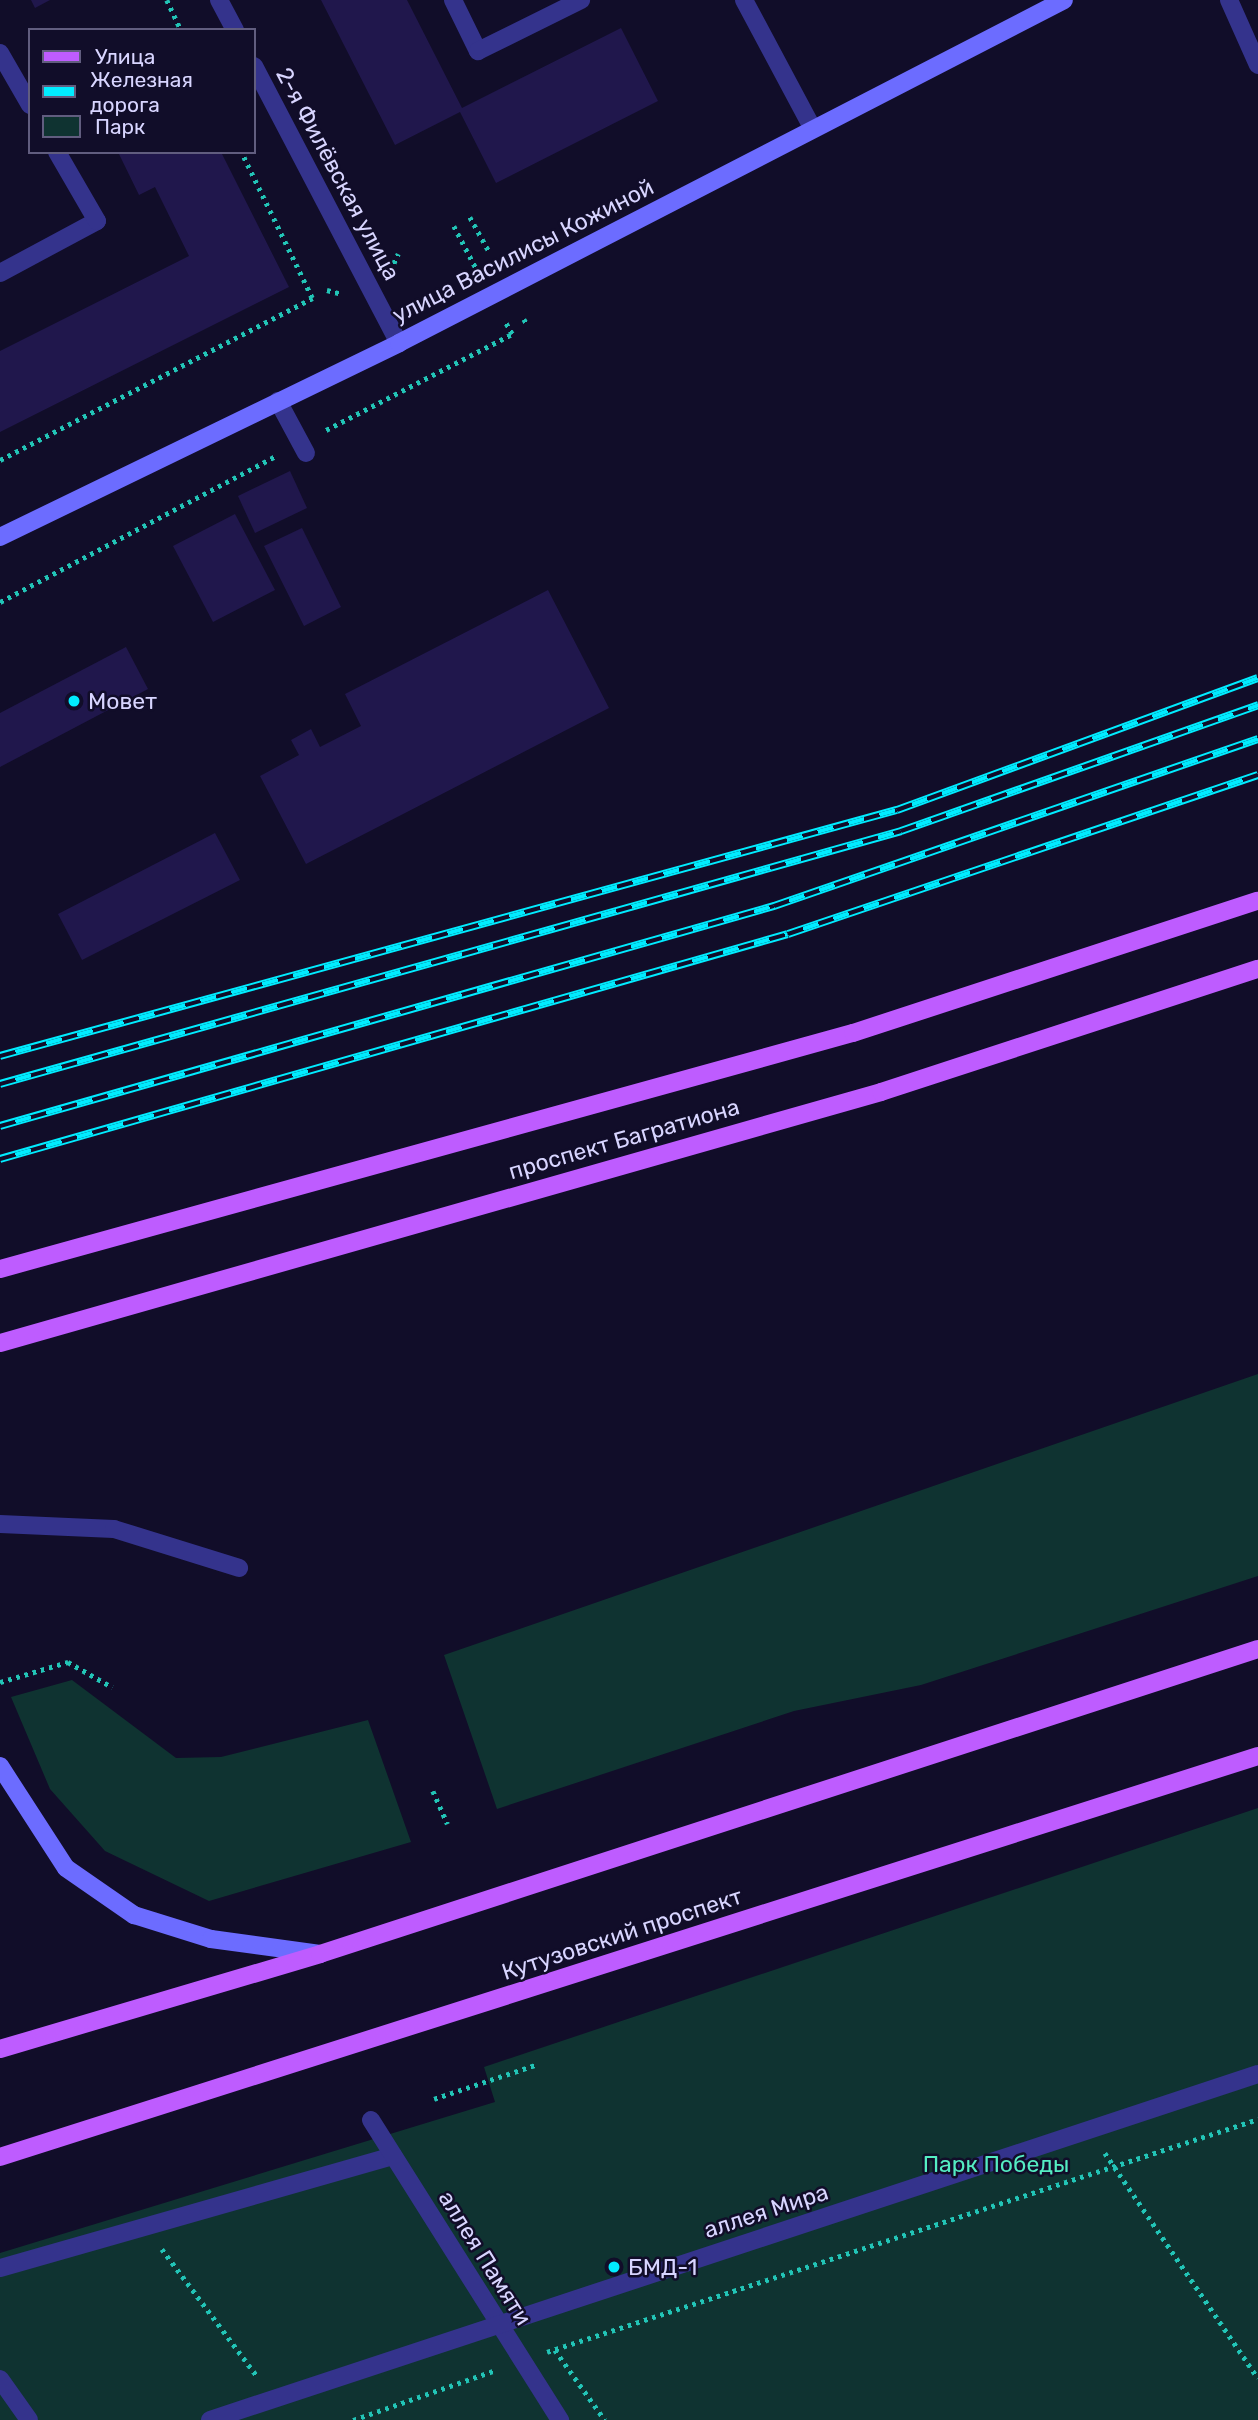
<!DOCTYPE html>
<html>
<head>
<meta charset="utf-8">
<style>
  body { margin:0 }
  #map { position:relative; width:1258px; height:2420px; overflow:hidden; background:#110d29; font-family:Rubik,sans-serif }
  div>[style] { position:absolute }
  .green>* { inset:0; background:#0f3331 }
  .building>* { inset:0; background:#20174c }
  .path>* { height:4.5px; margin-top:-2.25px; transform-origin:0; background:repeating-linear-gradient(90deg,#22c5b7 0 3.5px,transparent 0 8.5px) }
  .lane>* { height:18px; margin:-9px; padding:0 9px; transform-origin:9px; border-radius:9px; background:#34338c }
  .street>* { height:18px; margin:-9px; padding:0 9px; transform-origin:9px; border-radius:9px; background:#34338c }
  .secondary>* { height:18px; margin:-9px; padding:0 9px; transform-origin:9px; border-radius:9px; background:#6c6cff }
  .primary>* { height:18px; margin:-9px; padding:0 9px; transform-origin:9px; border-radius:9px; background:#be5cff }
  .rail>* { height:8px; margin-top:-4px; transform-origin:0; background:repeating-linear-gradient(90deg,#110d29 0 16px,#01ecff 0 32px); box-sizing:border-box; border-block:2px solid #01ecff }
  .dots>* { width:19px; height:19px; translate:-50% -50%; box-sizing:border-box; border:4px solid #110d29; border-radius:50% }
  span { translate:-50% -50%; white-space:nowrap; text-align:center; line-height:1.15; -webkit-text-stroke:5px #110d29; paint-order:stroke }
  .street-label { font-size:23px; color:#d8d5ff }
  .poi-label { font-size:23px; color:#d8d5ff }
  .left { translate:0 -50%; text-align:left }
  .park-label { font-size:23px; color:#54ecc2 }
  .legend { position:absolute; left:28px; top:28px; width:228px; height:126px; box-sizing:border-box; background:#110d29; border:2px solid #615d7f; margin:0; padding:9px 12px; list-style:none; font-size:21px; color:#d8d5ff }
  .legend li { display:flex; align-items:center; gap:14px; height:35px }
  .legend b { width:35px; border:2px solid #615d7f }
</style>
</head>
<body>
<div id="map">
  <div class="green">
    <i style="clip-path:polygon(1258px 1374px,1258px 1576px,921px 1685px,794px 1711px,497px 1809px,444px 1655px)"></i>
    <i style="clip-path:polygon(72px 1680px,176px 1758px,221px 1757px,368px 1720px,411px 1842px,209px 1901px,105px 1851px,50px 1789px,11px 1697px)"></i>
    <i style="clip-path:polygon(1258px 1808px,1258px 2420px,0 2420px,0 2253px,495px 2102px,484px 2067px)"></i>
  </div>
  <div class="building">
    <i style="clip-path:polygon(31px 0,50px 0,35px 8px)"></i>
    <i style="clip-path:polygon(321px 0,407px 0,462px 108px,621px 28px,658px 101px,496px 183px,460px 112px,395px 145px)"></i>
    <i style="clip-path:polygon(118px 152px,221px 152px,289px 287px,0 432px,0 351px,189px 256px,155px 187px,139px 195px)"></i>
    <i style="clip-path:polygon(290px 471px,307px 508px,255px 533px,238px 496px)"></i>
    <i style="clip-path:polygon(235px 514px,275px 590px,213px 622px,173px 546px)"></i>
    <i style="clip-path:polygon(302px 528px,341px 607px,304px 626px,264px 546px)"></i>
    <i style="clip-path:polygon(548px 590px,609px 708px,306px 864px,260px 776px,299px 755px,291px 740px,311px 729px,320px 747px,361px 726px,345px 694px)"></i>
    <i style="clip-path:polygon(126px 647px,148px 689px,0 767px,0 713px)"></i>
    <i style="clip-path:polygon(215px 833px,240px 880px,82px 960px,58px 914px)"></i>
  </div>
  <div class="path">
    <i style="left:167px;top:0;width:33px;rotate:65deg"></i>
    <i style="left:470px;top:217px;width:38px;rotate:61deg"></i>
    <i style="left:454px;top:226px;width:52px;rotate:62.4deg"></i>
    <i style="left:390px;top:271px;width:19px;rotate:-65deg"></i>
    <i style="left:327px;top:290px;width:16px;rotate:15deg"></i>
    <i style="left:524px;top:319px;width:8px;rotate:60deg"></i>
    <i style="left:326px;top:430px;width:209px;rotate:-27.3deg"></i>
    <i style="left:512px;top:334px;width:16px;rotate:-120deg"></i>
    <i style="left:0;top:460px;width:352px;rotate:-27.4deg"></i>
    <i style="left:312px;top:298px;width:162px;rotate:-115.9deg"></i>
    <i style="left:0;top:602px;width:314px;rotate:-27.9deg"></i>
    <i style="left:0;top:1682px;width:71px;rotate:-16.4deg"></i>
    <i style="left:68px;top:1662px;width:51px;rotate:29.6deg"></i>
    <i style="left:433px;top:1791px;width:36px;rotate:66deg"></i>
    <i style="left:434px;top:2099px;width:107px;rotate:-18.6deg"></i>
    <i style="left:1105px;top:2153px;width:272px;rotate:55.8deg"></i>
    <i style="left:162px;top:2249px;width:159px;rotate:53.2deg"></i>
    <i style="left:555px;top:2350px;width:86px;rotate:54.5deg"></i>
    <i style="left:547px;top:2352px;width:748px;rotate:-18.14deg"></i>
    <i style="left:353px;top:2420px;width:151px;rotate:-19.3deg"></i>
  </div>
  <div class="lane">
    <i style="left:453px;top:0;width:57px;rotate:63.9deg"></i>
    <i style="left:478px;top:51px;width:115px;rotate:-26.3deg"></i>
    <i style="left:744px;top:0;width:146px;rotate:61.9deg"></i>
    <i style="left:1229px;top:0;width:71px;rotate:66deg"></i>
    <i style="left:0;top:53px;width:60px;rotate:60deg"></i>
    <i style="left:0;top:273px;width:110px;rotate:-28.2deg"></i>
    <i style="left:97px;top:221px;width:80px;rotate:-120.1deg"></i>
    <i style="left:278px;top:401px;width:59px;rotate:61.7deg"></i>
    <i style="left:0;top:1524px;width:114px;rotate:2.5deg"></i>
    <i style="left:114px;top:1529px;width:131px;rotate:17.3deg"></i>
    <i style="left:0;top:2268px;width:409px;rotate:-15.9deg"></i>
  </div>
  <div class="street">
    <i style="left:219px;top:0;width:34px;rotate:62deg"></i>
    <i style="left:254px;top:66px;width:313px;rotate:62.4deg"></i>
    <i style="left:371px;top:2120px;width:355px;rotate:57.8deg"></i>
    <i style="left:0;top:2379px;width:50px;rotate:54.7deg"></i>
    <i style="left:210px;top:2420px;width:1104px;rotate:-18.27deg"></i>
  </div>
  <div class="secondary">
    <i style="left:0;top:537px;width:444px;rotate:-25.9deg"></i>
    <i style="left:399px;top:343px;width:748px;rotate:-27.28deg"></i>
    <i style="left:0;top:1766px;width:121px;rotate:57.1deg"></i>
    <i style="left:66px;top:1868px;width:83px;rotate:34.7deg"></i>
    <i style="left:134px;top:1915px;width:81px;rotate:17.3deg"></i>
    <i style="left:211px;top:1939px;width:110px;rotate:7.8deg"></i>
  </div>
  <div class="primary">
    <i style="left:0;top:1269px;width:885px;rotate:-15.47deg"></i>
    <i style="left:853px;top:1033px;width:426px;rotate:-18.1deg"></i>
    <i style="left:0;top:1343px;width:916px;rotate:-15.9deg"></i>
    <i style="left:881px;top:1092px;width:397px;rotate:-18.1deg"></i>
    <i style="left:0;top:2049px;width:334px;rotate:-16.5deg"></i>
    <i style="left:320px;top:1954px;width:986px;rotate:-18.01deg"></i>
    <i style="left:0;top:2157px;width:1320px;rotate:-17.68deg"></i>
  </div>
  <div class="rail">
    <i style="left:0;top:1056px;width:930px;rotate:-15.34deg"></i>
    <i style="left:897px;top:810px;width:384px;rotate:-20.1deg"></i>
    <i style="left:0;top:1084px;width:936px;rotate:-15.68deg"></i>
    <i style="left:901px;top:831px;width:379px;rotate:-19.4deg"></i>
    <i style="left:0;top:1126px;width:805px;rotate:-15.87deg"></i>
    <i style="left:774px;top:906px;width:512px;rotate:-19.04deg"></i>
    <i style="left:0;top:1159px;width:819px;rotate:-15.94deg"></i>
    <i style="left:788px;top:934px;width:496px;rotate:-18.7deg"></i>
  </div>
  <div class="dots">
    <i style="left:74px;top:701px;background:#01ecff"></i>
    <i style="left:614px;top:2267px;background:#01ecff"></i>
  </div>
  <div class="street-label">
    <span style="left:338px;top:174px;rotate:62deg">2-я Филёвская улица</span>
    <span style="left:523px;top:251px;rotate:-27deg">улица Василисы Кожиной</span>
    <span style="left:624px;top:1139px;rotate:-16deg">проспект Багратиона</span>
    <span style="left:622px;top:1934px;rotate:-18deg">Кутузовский проспект</span>
    <span style="left:766px;top:2211px;rotate:-18deg">аллея Мира</span>
    <span style="left:485px;top:2258px;rotate:58deg">аллея Памяти</span>
  </div>
  <div class="poi-label">
    <span class="left" style="left:88px;top:701px">Мовет</span>
    <span class="left" style="left:628px;top:2267px">БМД-1</span>
  </div>
  <div class="park-label">
    <span style="left:996px;top:2164px">Парк Победы</span>
  </div>
  <ul class="legend">
  <li><b style="height:9px;background:#be5cff"></b>Улица</li>
  <li><b style="height:9px;background:#01ecff"></b>Железная дорога</li>
  <li><b style="height:19px;background:#0f3331"></b>Парк</li>
  </ul>
</div>
</body>
</html>
